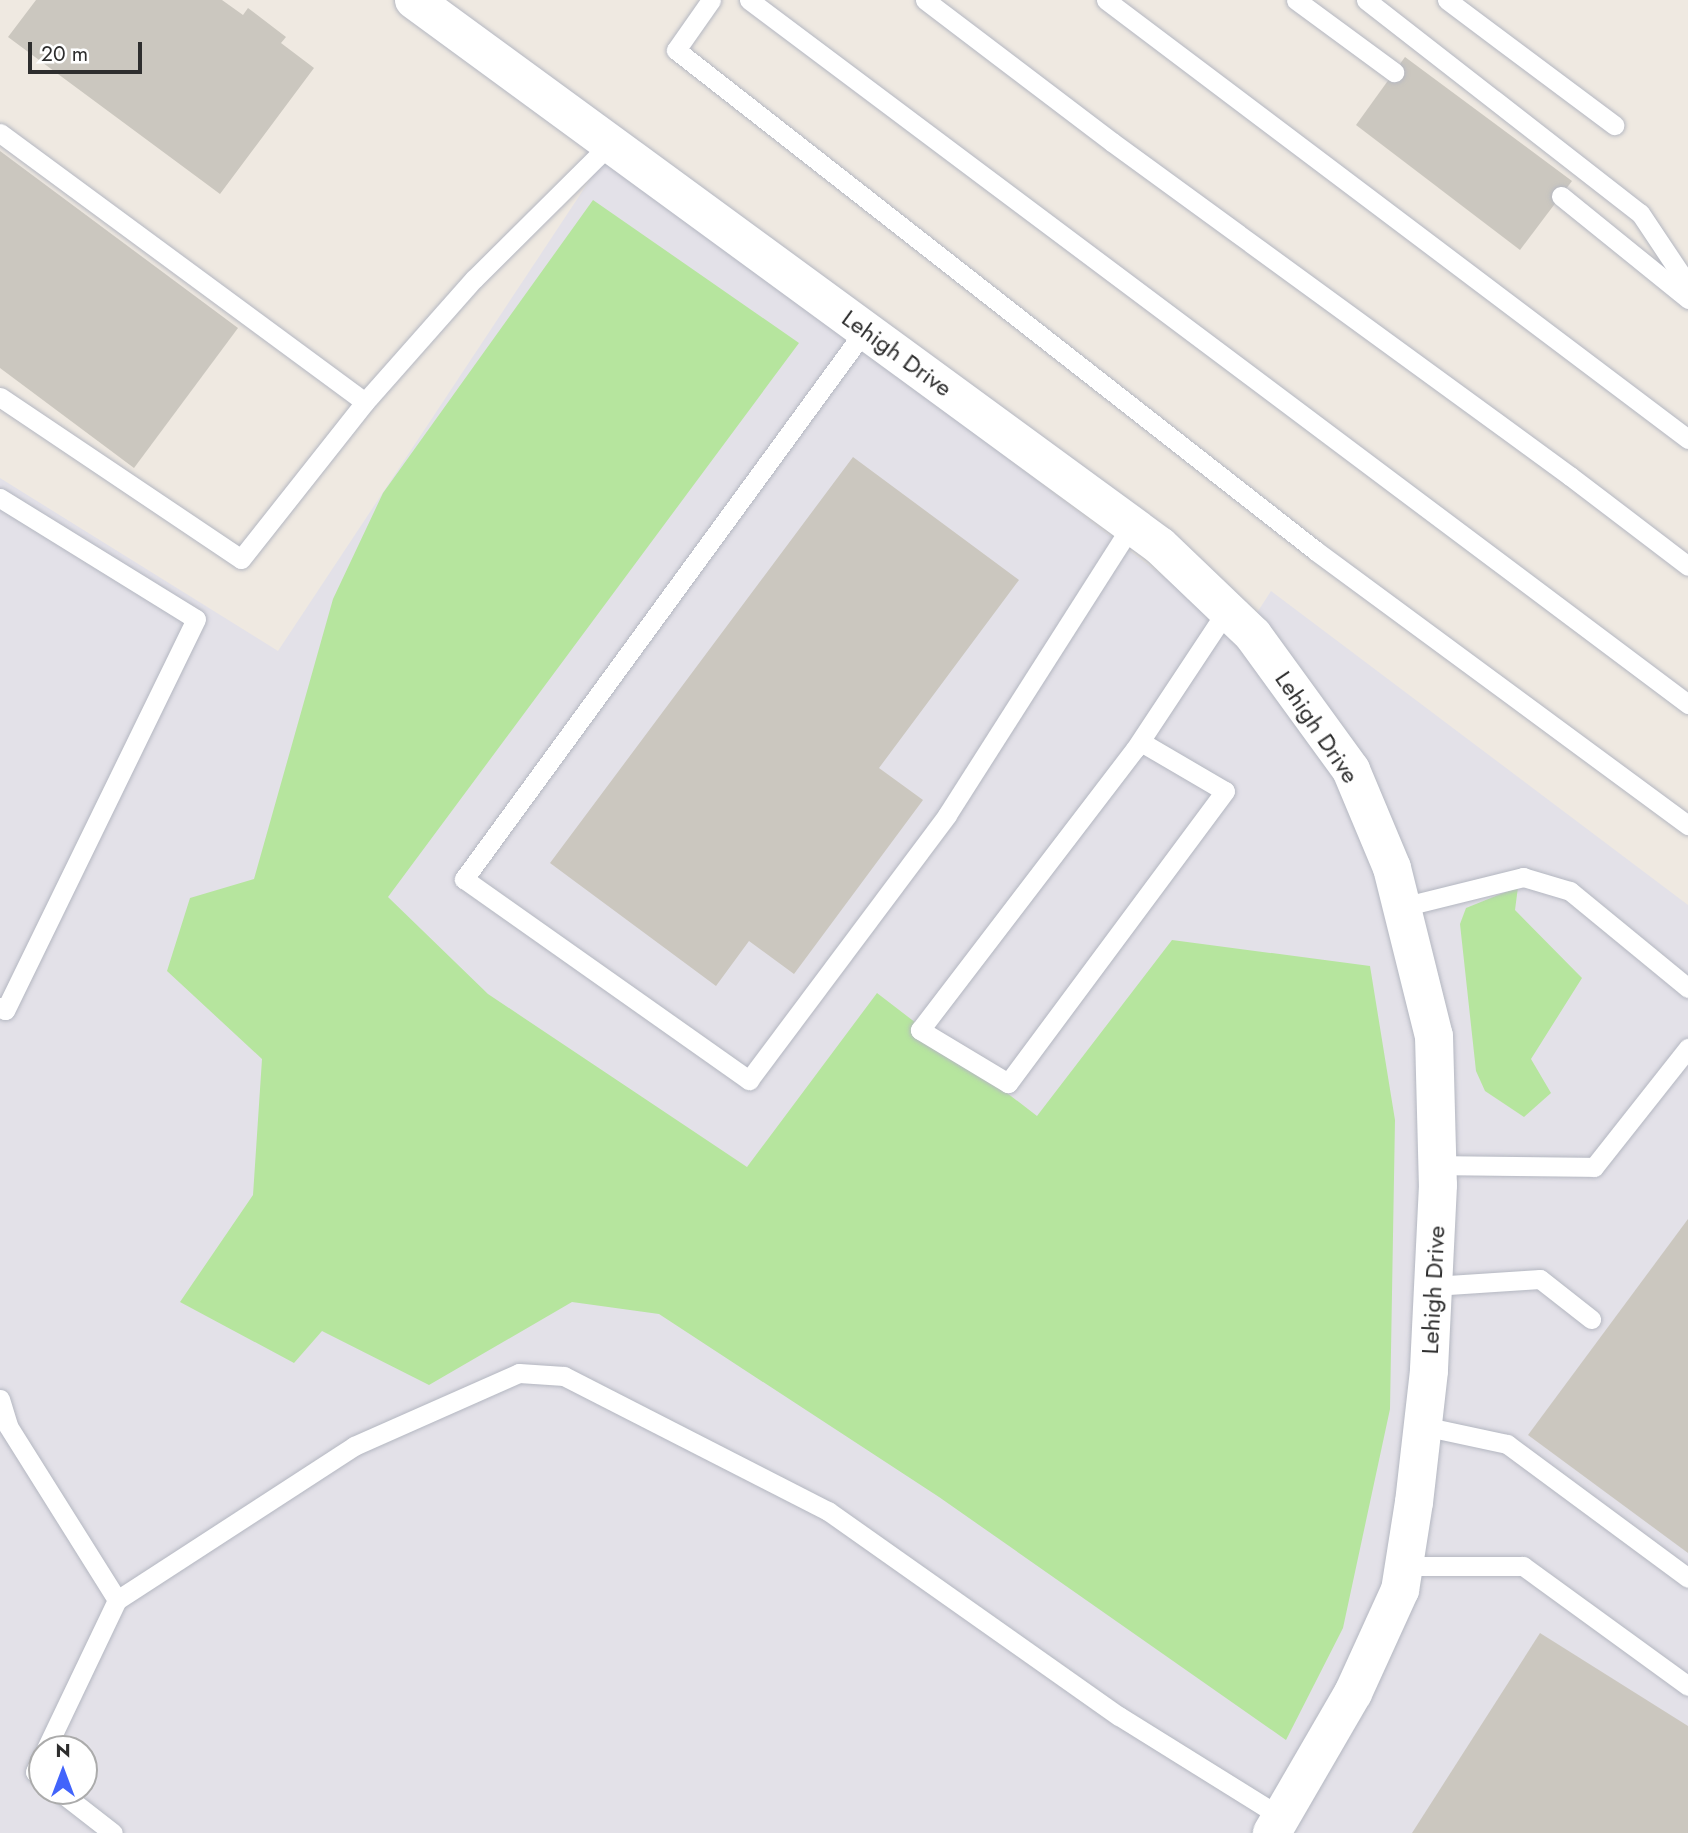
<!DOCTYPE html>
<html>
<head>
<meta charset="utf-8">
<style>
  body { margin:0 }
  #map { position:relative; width:1688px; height:1833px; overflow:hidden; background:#efe9e1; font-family:Jost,sans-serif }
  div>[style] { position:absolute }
  .industrial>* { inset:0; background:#e3e1e8 }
  .green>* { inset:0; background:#b6e59e }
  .building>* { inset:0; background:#cbc7bf }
  .roads { filter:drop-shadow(0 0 2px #b4b7c1) drop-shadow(0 0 2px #b4b7c1) }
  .lane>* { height:19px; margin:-9.5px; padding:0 9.5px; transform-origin:9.5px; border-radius:9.5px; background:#fff }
  .street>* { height:38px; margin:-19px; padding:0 19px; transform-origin:19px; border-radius:19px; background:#fff }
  span { translate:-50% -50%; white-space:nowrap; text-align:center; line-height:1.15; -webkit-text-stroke:5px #fff; paint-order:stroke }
  .street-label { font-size:24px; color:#2e2e2e }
  .north { position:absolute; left:28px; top:1735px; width:70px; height:70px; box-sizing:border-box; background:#fff; border:2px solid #ababab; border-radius:50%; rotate:0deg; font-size:19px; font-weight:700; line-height:28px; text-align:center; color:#2e2e2e }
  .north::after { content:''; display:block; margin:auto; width:24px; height:32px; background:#4264fb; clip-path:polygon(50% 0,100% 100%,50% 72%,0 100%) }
  .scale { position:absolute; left:28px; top:42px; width:114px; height:32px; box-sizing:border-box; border:4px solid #2e2e2e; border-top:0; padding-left:9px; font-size:21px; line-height:24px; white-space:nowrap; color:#2e2e2e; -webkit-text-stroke:5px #fff; paint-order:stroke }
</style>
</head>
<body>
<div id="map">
  <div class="industrial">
    <i style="clip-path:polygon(evenodd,607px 154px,1242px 636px,1271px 591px,1688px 905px,1688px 1833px,0 1833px,0 478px,278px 651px,607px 154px,42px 1749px,84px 1749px,84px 1791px,42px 1791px,42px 1749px)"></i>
  </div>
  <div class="green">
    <i style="clip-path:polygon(593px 200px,799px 343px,388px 897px,488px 994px,747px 1167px,877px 993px,1037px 1116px,1172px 940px,1370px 966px,1395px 1120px,1390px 1409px,1343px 1628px,1286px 1740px,939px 1497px,659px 1314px,572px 1302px,429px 1385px,322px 1331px,294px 1363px,180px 1302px,253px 1195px,262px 1059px,167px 971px,190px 898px,254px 879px,333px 599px,383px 493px)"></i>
    <i style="clip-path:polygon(1518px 887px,1515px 910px,1582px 978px,1531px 1059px,1551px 1093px,1524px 1117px,1485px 1091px,1476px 1071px,1460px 924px,1466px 908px)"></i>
  </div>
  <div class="building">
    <i style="clip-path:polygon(36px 0,222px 0,243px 15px,248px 8px,286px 37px,281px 43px,314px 68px,220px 194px,8px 37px)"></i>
    <i style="clip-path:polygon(1405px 57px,1572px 181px,1520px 250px,1356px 125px)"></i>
    <i style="clip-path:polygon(0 151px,238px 328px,134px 468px,0 368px)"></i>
    <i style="clip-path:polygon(853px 457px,1019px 580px,879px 768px,923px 800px,794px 974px,749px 941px,716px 986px,550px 863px)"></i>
    <i style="clip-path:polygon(1688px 1219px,1688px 1553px,1528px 1435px)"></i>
    <i style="clip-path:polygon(1540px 1633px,1688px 1726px,1688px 1833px,1412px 1833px)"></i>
  </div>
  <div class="roads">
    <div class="lane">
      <i style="left:711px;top:0;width:61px;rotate:125deg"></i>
      <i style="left:676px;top:50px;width:813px;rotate:38.05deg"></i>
      <i style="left:1316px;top:551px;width:462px;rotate:36.4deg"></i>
      <i style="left:749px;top:0;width:1174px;rotate:36.86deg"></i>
      <i style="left:925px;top:0;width:235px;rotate:37.2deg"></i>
      <i style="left:1112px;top:142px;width:567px;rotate:36.1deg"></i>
      <i style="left:1570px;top:476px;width:148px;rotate:37.3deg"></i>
      <i style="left:1106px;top:0;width:729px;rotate:37.03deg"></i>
      <i style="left:1296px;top:0;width:122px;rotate:36.3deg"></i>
      <i style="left:1366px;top:0;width:347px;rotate:37.9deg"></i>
      <i style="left:1640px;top:213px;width:87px;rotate:56.3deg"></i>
      <i style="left:1447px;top:0;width:209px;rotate:36.8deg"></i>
      <i style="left:0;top:133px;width:453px;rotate:36.4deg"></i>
      <i style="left:1561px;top:196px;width:164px;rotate:39deg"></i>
      <i style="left:865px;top:330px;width:680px;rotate:126.15deg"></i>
      <i style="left:464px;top:879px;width:349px;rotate:35.2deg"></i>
      <i style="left:749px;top:1080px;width:331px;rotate:-53.2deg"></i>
      <i style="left:947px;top:815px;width:344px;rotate:-57.5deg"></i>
      <i style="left:0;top:397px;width:290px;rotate:33.9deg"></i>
      <i style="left:241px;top:559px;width:200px;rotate:-51.7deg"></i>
      <i style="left:365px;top:402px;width:164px;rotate:-48.5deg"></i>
      <i style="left:474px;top:279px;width:192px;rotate:-44.8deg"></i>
      <i style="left:0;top:498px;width:230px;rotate:31.7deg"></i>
      <i style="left:196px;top:619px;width:435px;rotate:116deg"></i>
      <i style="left:5px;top:1010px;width:6px;rotate:-149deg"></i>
      <i style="left:1141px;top:742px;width:97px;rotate:30.3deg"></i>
      <i style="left:1225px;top:791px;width:364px;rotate:126.6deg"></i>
      <i style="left:1008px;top:1083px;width:103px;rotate:-148.9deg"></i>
      <i style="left:920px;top:1030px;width:354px;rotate:-52.6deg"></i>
      <i style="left:1135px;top:749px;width:167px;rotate:-56.5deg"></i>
      <i style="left:1402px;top:907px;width:125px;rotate:-13.9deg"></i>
      <i style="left:1523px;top:877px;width:49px;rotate:16.6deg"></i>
      <i style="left:1570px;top:891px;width:153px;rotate:39.4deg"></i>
      <i style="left:1438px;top:1165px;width:156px;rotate:0.7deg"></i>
      <i style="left:1594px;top:1167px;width:152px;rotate:-51.7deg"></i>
      <i style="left:1433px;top:1286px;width:107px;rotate:-3.7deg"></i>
      <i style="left:1540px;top:1279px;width:65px;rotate:38.1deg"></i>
      <i style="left:0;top:1399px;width:28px;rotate:73deg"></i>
      <i style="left:8px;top:1426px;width:205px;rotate:57.9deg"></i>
      <i style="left:117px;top:1600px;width:165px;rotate:115.5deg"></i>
      <i style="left:1423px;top:1426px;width:86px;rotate:12.1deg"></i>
      <i style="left:1507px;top:1444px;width:225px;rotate:36.5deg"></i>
      <i style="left:1404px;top:1566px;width:119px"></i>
      <i style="left:1523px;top:1566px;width:204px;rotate:36deg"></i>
      <i style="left:117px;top:1600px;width:283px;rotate:-33deg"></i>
      <i style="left:354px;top:1446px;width:180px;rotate:-23.9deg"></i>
      <i style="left:519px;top:1373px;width:45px;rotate:3.8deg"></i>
      <i style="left:564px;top:1376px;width:297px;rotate:27.1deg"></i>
      <i style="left:828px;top:1511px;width:356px;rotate:35.2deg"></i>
      <i style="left:1119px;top:1716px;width:191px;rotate:31.9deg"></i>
      <i style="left:42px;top:1756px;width:17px;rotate:114deg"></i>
      <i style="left:35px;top:1772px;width:9px;rotate:36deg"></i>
      <i style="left:59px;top:1791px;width:68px;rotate:37.9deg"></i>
    </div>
    <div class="street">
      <i style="left:414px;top:0;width:924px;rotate:36.2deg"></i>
      <i style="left:1160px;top:546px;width:129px;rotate:43.7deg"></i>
      <i style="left:1253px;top:635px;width:167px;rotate:54deg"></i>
      <i style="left:1351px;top:770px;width:106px;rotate:67.3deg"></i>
      <i style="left:1392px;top:868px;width:173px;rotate:76deg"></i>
      <i style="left:1434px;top:1036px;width:149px;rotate:88.5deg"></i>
      <i style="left:1438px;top:1185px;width:186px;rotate:92.8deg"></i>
      <i style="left:1429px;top:1371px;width:132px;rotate:96.5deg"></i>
      <i style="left:1414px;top:1502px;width:89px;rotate:99deg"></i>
      <i style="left:1400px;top:1590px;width:113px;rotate:114.5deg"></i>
      <i style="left:1353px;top:1693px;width:162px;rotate:120.1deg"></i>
    </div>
  </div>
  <div class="street-label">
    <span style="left:897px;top:353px;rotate:36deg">Lehigh Drive</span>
    <span style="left:1317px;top:727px;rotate:56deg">Lehigh Drive</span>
    <span style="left:1433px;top:1290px;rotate:-87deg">Lehigh Drive</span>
  </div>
  <div class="north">N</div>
  <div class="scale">20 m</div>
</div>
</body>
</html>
